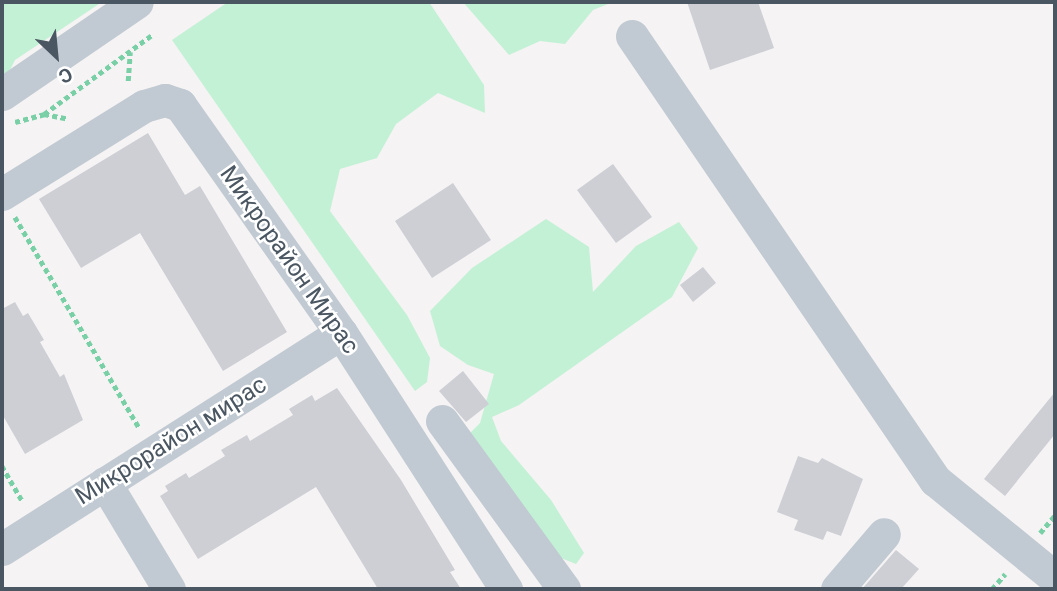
<!DOCTYPE html>
<html>
<head>
<meta charset="utf-8">
<style>
  body { margin:0 }
  #map { position:relative; width:1057px; height:591px; overflow:hidden; background:#f5f3f3; font-family:Roboto,sans-serif }
  div>[style] { position:absolute }
  .green>* { inset:0; background:#c3f1d5 }
  .building>* { inset:0; background:#cdcfd5 }
  .path>* { height:4.5px; margin-top:-2.25px; transform-origin:0; background:repeating-linear-gradient(90deg,#7ad0a6 0 5px,transparent 0 8.5px) }
  .minor>* { height:33px; margin:-16.5px; padding:0 16.5px; transform-origin:16.5px; border-radius:16.5px; background:#c1cad2 }
  span { translate:-50% -50%; white-space:nowrap; text-align:center; line-height:1.15; -webkit-text-stroke:5px #fff; paint-order:stroke }
  .street-label { font-size:24px; color:#4a5661 }
  .frame { position:absolute; inset:0; border:4px solid #4a5661; pointer-events:none }
  .north { position:absolute; left:21px; top:21px; width:70px; height:70px; -webkit-text-stroke:5px #fff; paint-order:stroke; rotate:154deg; font-size:19px; font-weight:700; line-height:28px; text-align:center; color:#4a5661 }
  .north::after { content:''; display:block; margin:auto; width:24px; height:32px; background:#4a5661; clip-path:polygon(50% 0,100% 100%,50% 72%,0 100%) }
</style>
</head>
<body>
<div id="map">
  <div class="green">
    <i style="clip-path:polygon(2px 2px,102px 2px,15px 60px,2px 86px)"></i>
    <i style="clip-path:polygon(228px 2px,429px 2px,484px 85px,485px 113px,438px 93px,396px 124px,377px 158px,340px 169px,330px 211px,407px 315px,430px 358px,427px 382px,415px 391px,172px 40px)"></i>
    <i style="clip-path:polygon(463px 2px,613px 2px,593px 10px,565px 44px,540px 41px,509px 55px)"></i>
    <i style="clip-path:polygon(546px 219px,589px 247px,593px 292px,636px 246px,679px 222px,698px 248px,672px 297px,519px 405px,492px 417px,501px 441px,551px 500px,584px 553px,576px 564px,561px 558px,467px 436px,480px 423px,494px 374px,468px 365px,440px 346px,430px 311px,472px 268px)"></i>
  </div>
  <div class="building">
    <i style="clip-path:polygon(687px 2px,758px 2px,774px 48px,710px 70px)"></i>
    <i style="clip-path:polygon(148px 133px,185px 195px,200px 186px,287px 332px,223px 371px,140px 233px,81px 268px,39px 199px)"></i>
    <i style="clip-path:polygon(613px 164px,652px 217px,616px 243px,577px 190px)"></i>
    <i style="clip-path:polygon(453px 183px,491px 240px,432px 278px,395px 221px)"></i>
    <i style="clip-path:polygon(703px 267px,716px 283px,693px 302px,680px 285px)"></i>
    <i style="clip-path:polygon(15px 302px,23px 316px,28px 313px,44px 340px,40px 342px,60px 377px,64px 374px,83px 420px,25px 454px,2px 414px,2px 309px)"></i>
    <i style="clip-path:polygon(463px 371px,489px 404px,466px 422px,439px 391px)"></i>
    <i style="clip-path:polygon(337px 388px,401px 480px,455px 570px,450px 572px,461px 589px,378px 589px,316px 487px,198px 559px,160px 496px,168px 491px,165px 486px,186px 473px,189px 478px,225px 456px,221px 450px,247px 435px,250px 441px,293px 415px,289px 409px,312px 395px,315px 401px)"></i>
    <i style="clip-path:polygon(1055px 392px,1055px 434px,1005px 496px,984px 479px)"></i>
    <i style="clip-path:polygon(798px 456px,818px 463px,822px 458px,863px 479px,841px 536px,827px 531px,823px 540px,794px 530px,798px 520px,777px 512px)"></i>
    <i style="clip-path:polygon(896px 550px,919px 569px,901px 589px,862px 589px)"></i>
  </div>
  <div class="path">
    <i style="left:128px;top:81px;width:29px;rotate:-86deg"></i>
    <i style="left:44px;top:114px;width:25px;rotate:11deg"></i>
    <i style="left:15px;top:122px;width:30px;rotate:-15deg"></i>
    <i style="left:44px;top:114px;width:134px;rotate:-36.2deg"></i>
    <i style="left:15px;top:217px;width:246px;rotate:59.5deg"></i>
    <i style="left:2px;top:466px;width:42px;rotate:59.7deg"></i>
    <i style="left:1040px;top:533px;width:23px;rotate:-50deg"></i>
    <i style="left:992px;top:589px;width:20px;rotate:-49deg"></i>
  </div>
  <div class="minor">
    <i style="left:632px;top:36px;width:538px;rotate:55.69deg"></i>
    <i style="left:935px;top:480px;width:155px;rotate:39.2deg"></i>
    <i style="left:2px;top:94px;width:163px;rotate:-34.3deg"></i>
    <i style="left:2px;top:194px;width:167px;rotate:-31.8deg"></i>
    <i style="left:144px;top:106px;width:22px;rotate:-16deg"></i>
    <i style="left:165px;top:100px;width:16px;rotate:18deg"></i>
    <i style="left:180px;top:105px;width:279px;rotate:54.8deg"></i>
    <i style="left:341px;top:333px;width:305px;rotate:57.2deg"></i>
    <i style="left:442px;top:421px;width:208px;rotate:54deg"></i>
    <i style="left:105px;top:483px;width:124px;rotate:58.9deg"></i>
    <i style="left:2px;top:549px;width:402px;rotate:-32.5deg"></i>
    <i style="left:837px;top:589px;width:72px;rotate:-49.5deg"></i>
  </div>
  <div class="street-label">
    <span style="left:289px;top:260px;rotate:55deg">Микрорайон Мирас</span>
    <span style="left:171px;top:441px;rotate:-32deg">Микрорайон мирас</span>
  </div>
  <div class="frame"></div>
  <div class="north">С</div>
</div>
</body>
</html>
